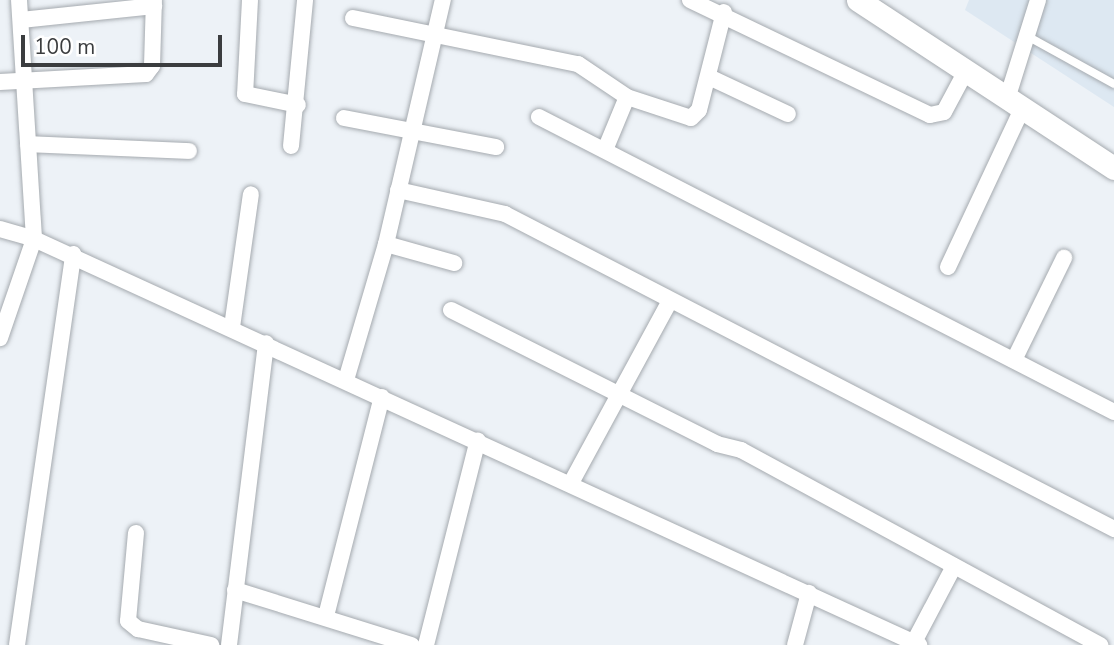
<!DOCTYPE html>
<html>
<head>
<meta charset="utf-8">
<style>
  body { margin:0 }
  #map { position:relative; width:1114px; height:645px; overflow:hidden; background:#edf2f7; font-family:"Nunito Sans",sans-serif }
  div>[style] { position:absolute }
  .built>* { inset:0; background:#dde8f2 }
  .roads { filter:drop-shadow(0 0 2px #a5aaaf) drop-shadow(0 0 2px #a5aaaf) }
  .service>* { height:8px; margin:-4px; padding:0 4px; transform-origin:4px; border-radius:4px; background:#fff }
  .minor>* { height:16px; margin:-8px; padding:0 8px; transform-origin:8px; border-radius:8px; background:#fff }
  .secondary>* { height:23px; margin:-11.5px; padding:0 11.5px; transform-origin:11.5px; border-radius:11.5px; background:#fff }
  span { translate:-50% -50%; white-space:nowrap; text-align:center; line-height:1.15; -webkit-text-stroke:5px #fff; paint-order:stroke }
  .scale { position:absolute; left:21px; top:35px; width:201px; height:32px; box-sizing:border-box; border:4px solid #3b3d3f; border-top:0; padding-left:9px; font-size:21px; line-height:24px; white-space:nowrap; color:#3b3d3f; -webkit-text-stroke:5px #fff; paint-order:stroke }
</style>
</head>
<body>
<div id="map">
  <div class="built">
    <i style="clip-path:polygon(969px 0,1114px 0,1114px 107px,965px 10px)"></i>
  </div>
  <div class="roads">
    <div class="service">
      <i style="left:1027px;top:36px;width:99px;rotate:28.9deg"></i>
    </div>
    <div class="minor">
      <i style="left:19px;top:0;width:239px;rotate:86.4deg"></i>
      <i style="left:34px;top:239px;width:974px;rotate:24.64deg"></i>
      <i style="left:250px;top:0;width:94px;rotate:93deg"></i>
      <i style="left:245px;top:94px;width:54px;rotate:11.7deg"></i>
      <i style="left:690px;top:0;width:266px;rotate:25.6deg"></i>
      <i style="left:930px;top:115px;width:14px;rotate:-12deg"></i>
      <i style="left:944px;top:112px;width:47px;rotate:-61.8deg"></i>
      <i style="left:353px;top:18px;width:230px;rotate:11.6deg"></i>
      <i style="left:578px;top:64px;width:59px;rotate:34deg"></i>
      <i style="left:627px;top:97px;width:67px;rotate:18.2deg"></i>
      <i style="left:691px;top:118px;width:11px;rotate:-45deg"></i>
      <i style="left:699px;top:110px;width:101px;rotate:-75.7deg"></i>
      <i style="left:21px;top:20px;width:134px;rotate:-6deg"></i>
      <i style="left:709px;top:77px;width:87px;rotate:25.1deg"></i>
      <i style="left:0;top:82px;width:146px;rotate:-3.1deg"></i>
      <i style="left:146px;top:74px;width:10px;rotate:-53deg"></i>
      <i style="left:152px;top:66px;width:66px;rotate:-88.3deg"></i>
      <i style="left:1007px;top:99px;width:104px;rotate:-72.6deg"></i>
      <i style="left:539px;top:117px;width:646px;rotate:27.16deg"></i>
      <i style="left:344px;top:118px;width:155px;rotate:10.8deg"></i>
      <i style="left:28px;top:144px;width:161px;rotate:2.5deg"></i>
      <i style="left:291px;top:146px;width:147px;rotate:-84.5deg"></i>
      <i style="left:605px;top:150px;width:57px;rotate:-67.5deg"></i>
      <i style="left:398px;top:190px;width:110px;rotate:12.6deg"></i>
      <i style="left:505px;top:214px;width:686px;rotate:27.35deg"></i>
      <i style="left:0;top:229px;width:35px;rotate:16deg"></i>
      <i style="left:34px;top:239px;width:105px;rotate:109deg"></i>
      <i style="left:386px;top:244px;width:71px;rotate:15.6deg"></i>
      <i style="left:948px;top:267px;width:174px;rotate:-64.9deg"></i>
      <i style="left:451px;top:310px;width:298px;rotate:26.7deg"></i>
      <i style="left:717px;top:444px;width:25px;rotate:14deg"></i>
      <i style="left:741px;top:450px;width:409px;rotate:28.5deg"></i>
      <i style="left:232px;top:327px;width:134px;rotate:-81.9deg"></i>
      <i style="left:1014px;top:360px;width:114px;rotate:-63.9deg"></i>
      <i style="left:346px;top:380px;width:142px;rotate:-73.6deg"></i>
      <i style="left:386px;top:244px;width:251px;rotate:-76.9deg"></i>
      <i style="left:571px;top:483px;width:207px;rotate:-61.5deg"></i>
      <i style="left:136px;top:533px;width:88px;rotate:95.2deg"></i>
      <i style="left:128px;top:621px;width:13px;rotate:39deg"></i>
      <i style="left:138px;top:629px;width:75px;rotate:12.4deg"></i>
      <i style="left:235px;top:590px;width:185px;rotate:17.3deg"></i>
      <i style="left:326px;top:616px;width:226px;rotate:-75.7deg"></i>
      <i style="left:914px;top:642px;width:84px;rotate:-62.2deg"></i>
      <i style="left:17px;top:645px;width:395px;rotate:-81.8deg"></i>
      <i style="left:229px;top:645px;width:304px;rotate:-83deg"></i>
      <i style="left:426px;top:645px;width:211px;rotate:-75.8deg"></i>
      <i style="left:795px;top:645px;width:54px;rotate:-74.9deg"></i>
    </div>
    <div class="secondary">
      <i style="left:858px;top:0;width:306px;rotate:33.3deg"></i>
    </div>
  </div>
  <div class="scale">100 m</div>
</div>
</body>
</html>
